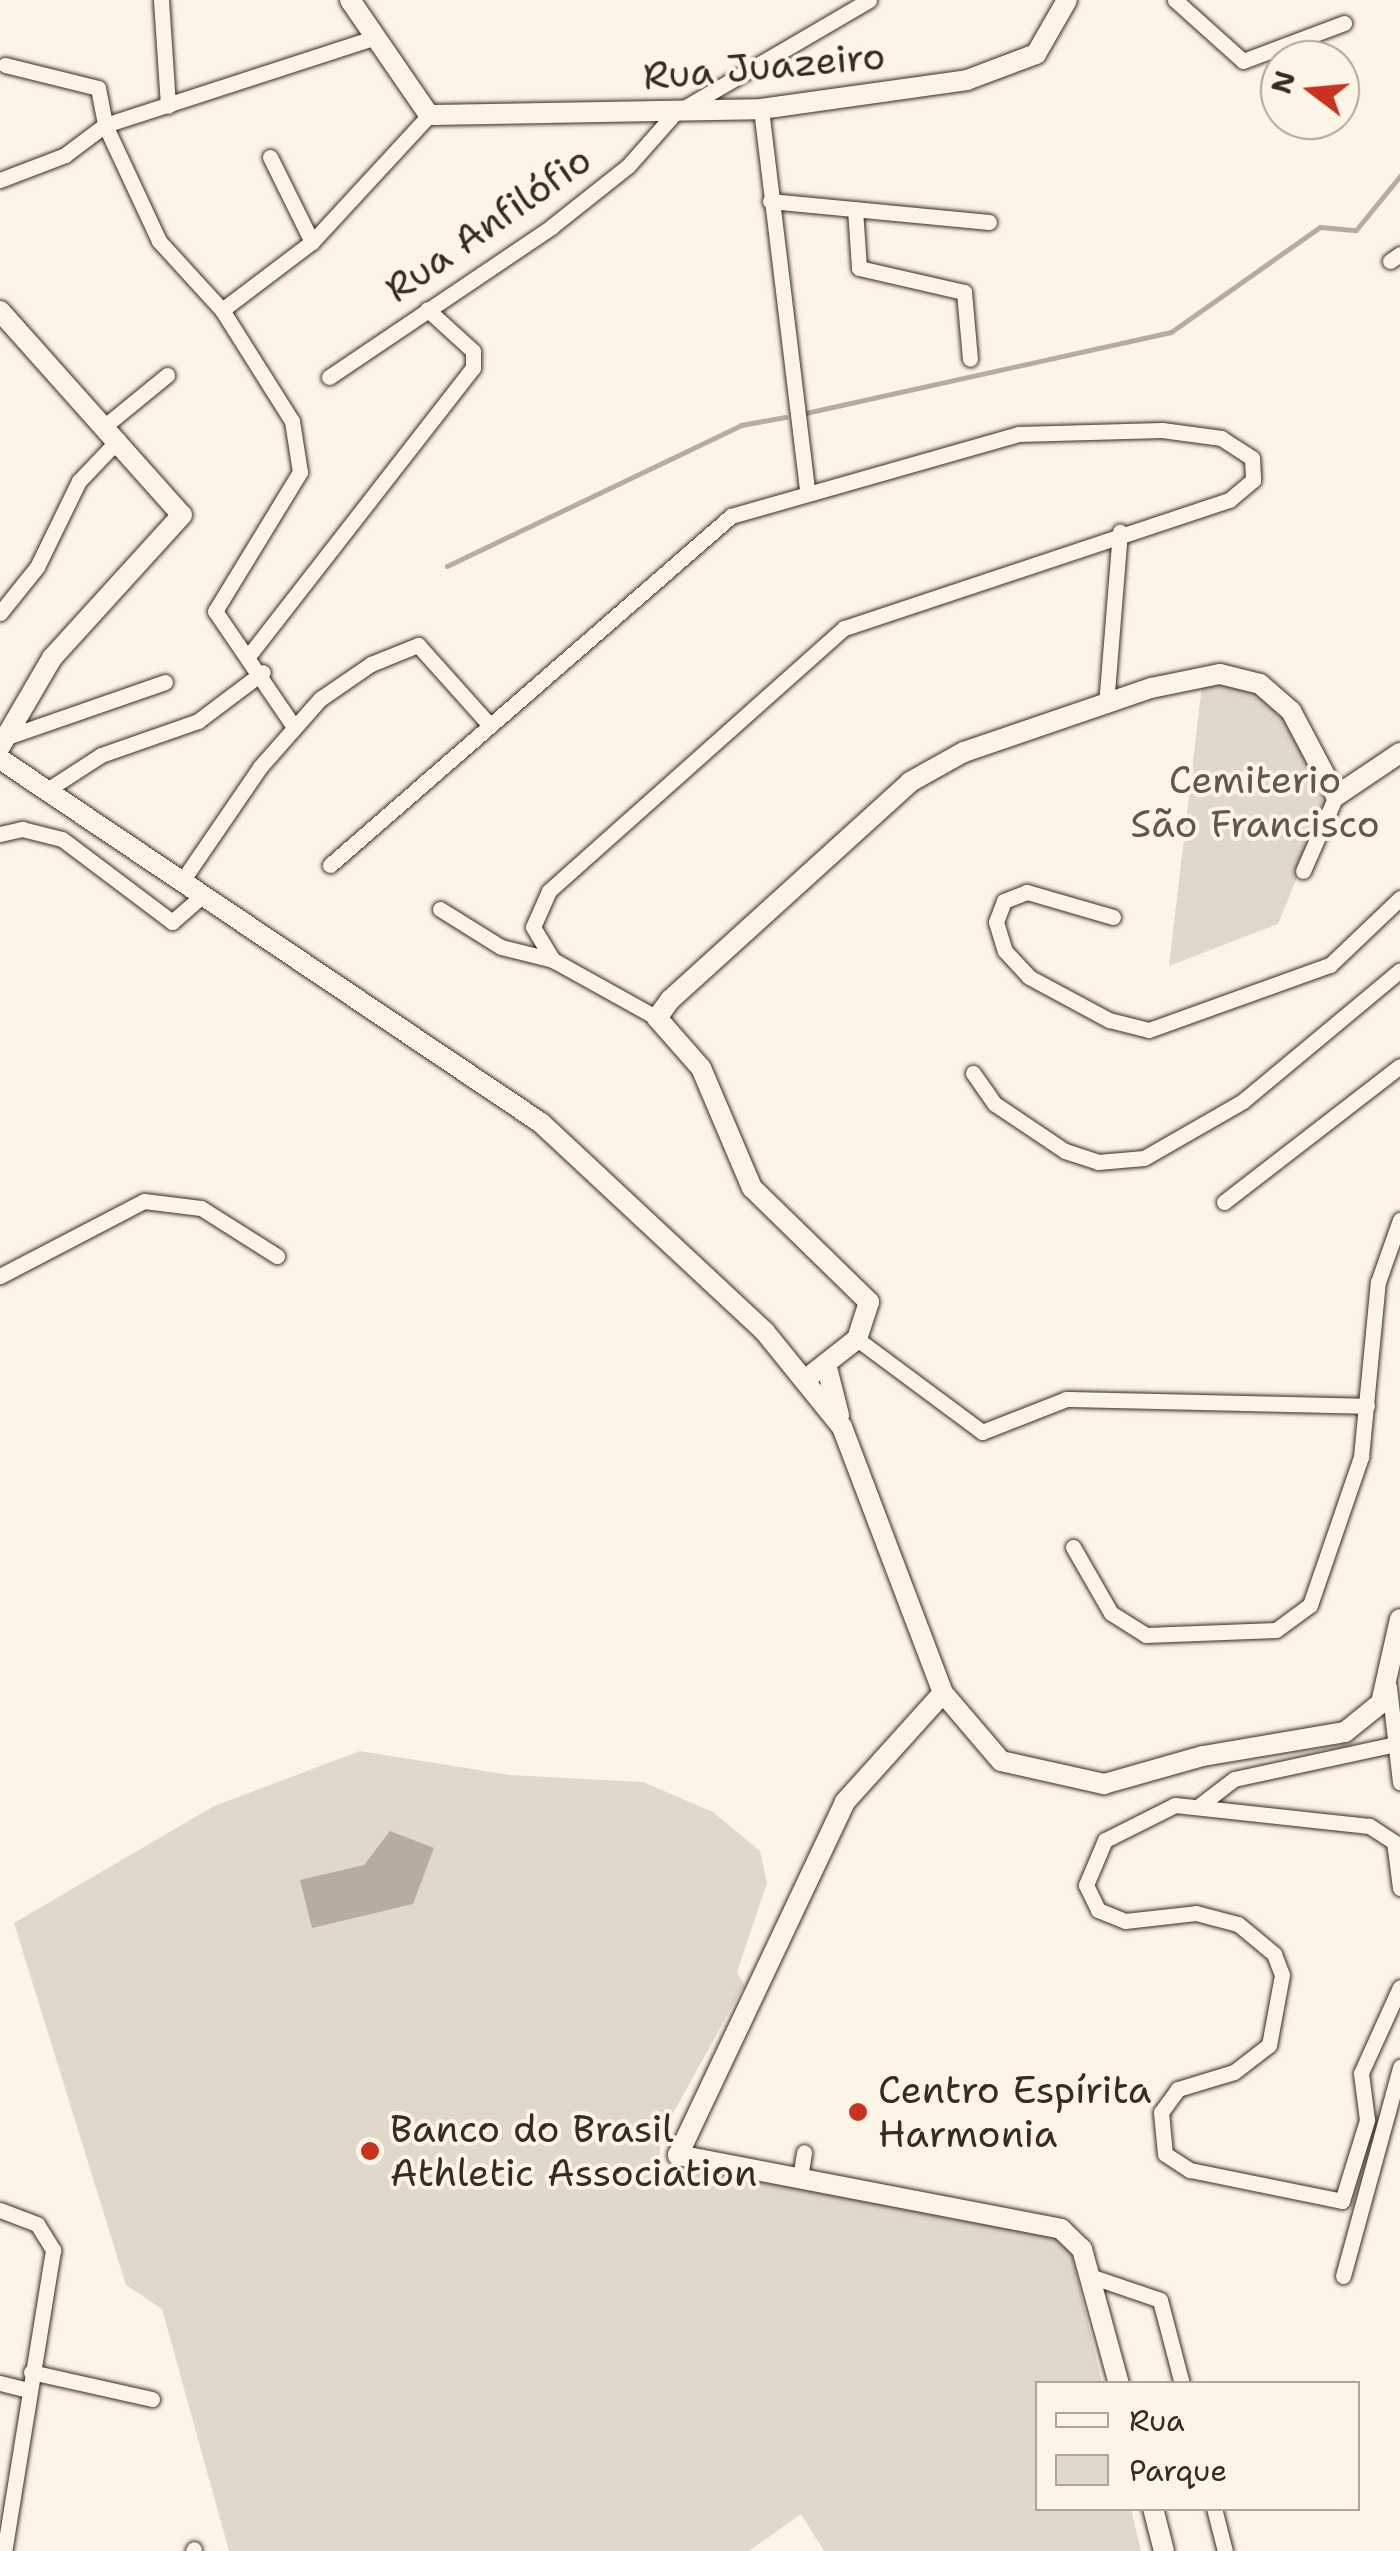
<!DOCTYPE html>
<html>
<head>
<meta charset="utf-8">
<style>
  body { margin:0 }
  #map { position:relative; width:1400px; height:2551px; overflow:hidden; background:#fcf5e5; font-family:"Shantell Sans",sans-serif }
  div>[style] { position:absolute }
  .green>* { inset:0; background:#e0d8c8 }
  .water>* { inset:0; background:#b7ad9e }
  .stream>* { height:5px; margin:-2.5px; padding:0 2.5px; transform-origin:2.5px; border-radius:2.5px; background:#b7ad9e }
  .roads { filter:drop-shadow(0 0 2px #3b2a1e) drop-shadow(0 0 2px #3b2a1e) }
  .minor>* { height:15px; margin:-7.5px; padding:0 7.5px; transform-origin:7.5px; border-radius:7.5px; background:#fcf5e5 }
  .secondary>* { height:20px; margin:-10px; padding:0 10px; transform-origin:10px; border-radius:10px; background:#fcf5e5 }
  .dots>* { width:28px; height:28px; translate:-50% -50%; box-sizing:border-box; border:5px solid #fcf5e5; border-radius:50% }
  span { translate:-50% -50%; white-space:nowrap; text-align:center; line-height:1.15; -webkit-text-stroke:8px #fcf5e5; paint-order:stroke }
  .street-label { font-size:38px; color:#3b2a1e }
  .park-label { font-size:38px; color:#645648 }
  .poi-label { font-size:38px; color:#3b2a1e }
  .left { translate:0 -50%; text-align:left }
  .legend { position:absolute; left:1035px; top:2381px; width:325px; height:130px; box-sizing:border-box; background:#fcf5e5; border:2px solid #afa495; margin:0; padding:12px 18px; list-style:none; font-size:30px; color:#3b2a1e }
  .legend li { display:flex; align-items:center; gap:20px; height:50px }
  .legend b { width:50px; border:2px solid #afa495 }
  .north { position:absolute; left:1260px; top:40px; width:100px; height:100px; box-sizing:border-box; background:#fcf5e5; border:2px solid #afa495; border-radius:50%; rotate:286deg; font-size:28px; font-weight:700; line-height:40px; text-align:center; color:#3b2a1e }
  .north::after { content:''; display:block; margin:auto; width:35px; height:45px; background:#c8321e; clip-path:polygon(50% 0,100% 100%,50% 72%,0 100%) }
</style>
</head>
<body>
<div id="map">
  <div class="green">
    <i style="clip-path:polygon(1202px 685px,1248px 685px,1274px 700px,1307px 749px,1326px 806px,1278px 924px,1169px 966px)"></i>
    <i style="clip-path:polygon(360px 1751px,509px 1775px,643px 1782px,713px 1812px,760px 1851px,767px 1883px,737px 1972px,744px 1985px,661px 2135px,658px 2175px,686px 2168px,1056px 2236px,1072px 2255px,1102px 2383px,1038px 2384px,1038px 2508px,1131px 2509px,1141px 2551px,824px 2551px,801px 2514px,749px 2551px,229px 2551px,162px 2309px,126px 2285px,14px 1923px,214px 1806px)"></i>
  </div>
  <div class="water">
    <i style="clip-path:polygon(390px 1831px,434px 1848px,413px 1904px,312px 1928px,300px 1880px,364px 1865px)"></i>
  </div>
  <div class="stream">
    <i style="left:801px;top:414px;width:379px;rotate:-12.5deg"></i>
    <i style="left:1171px;top:332px;width:182px;rotate:-35.2deg"></i>
    <i style="left:1320px;top:227px;width:36px;rotate:5deg"></i>
    <i style="left:1356px;top:230px;width:70px;rotate:-50.8deg"></i>
    <i style="left:447px;top:566px;width:326px;rotate:-25.6deg"></i>
    <i style="left:741px;top:425px;width:45px;rotate:-10.3deg"></i>
  </div>
  <div class="roads">
    <div class="minor">
      <i style="left:161px;top:0;width:106px;rotate:86.2deg"></i>
      <i style="left:1175px;top:0;width:91px;rotate:41.9deg"></i>
      <i style="left:1243px;top:61px;width:108px;rotate:-20.6deg"></i>
      <i style="left:5px;top:65px;width:96px;rotate:13.9deg"></i>
      <i style="left:98px;top:88px;width:38px;rotate:79deg"></i>
      <i style="left:105px;top:125px;width:128px;rotate:65deg"></i>
      <i style="left:159px;top:241px;width:93px;rotate:47.6deg"></i>
      <i style="left:222px;top:310px;width:131px;rotate:57.8deg"></i>
      <i style="left:292px;top:421px;width:52px;rotate:81.1deg"></i>
      <i style="left:300px;top:472px;width:163px;rotate:121.4deg"></i>
      <i style="left:215px;top:611px;width:140px;rotate:55.7deg"></i>
      <i style="left:761px;top:109px;width:385px;rotate:83.1deg"></i>
      <i style="left:270px;top:157px;width:95px;rotate:63.7deg"></i>
      <i style="left:0;top:180px;width:70px;rotate:-21deg"></i>
      <i style="left:65px;top:155px;width:50px;rotate:-36.9deg"></i>
      <i style="left:105px;top:125px;width:282px;rotate:-18deg"></i>
      <i style="left:770px;top:201px;width:220px;rotate:5.5deg"></i>
      <i style="left:855px;top:209px;width:59px;rotate:86.1deg"></i>
      <i style="left:859px;top:268px;width:108px;rotate:12.9deg"></i>
      <i style="left:964px;top:292px;width:67px;rotate:84.9deg"></i>
      <i style="left:1390px;top:261px;width:12px;rotate:-35deg"></i>
      <i style="left:222px;top:310px;width:113px;rotate:-37.1deg"></i>
      <i style="left:312px;top:242px;width:173px;rotate:-47.3deg"></i>
      <i style="left:329px;top:377px;width:268px;rotate:-34deg"></i>
      <i style="left:551px;top:227px;width:98px;rotate:-38.4deg"></i>
      <i style="left:628px;top:166px;width:69px;rotate:-48.5deg"></i>
      <i style="left:674px;top:114px;width:226px;rotate:-30.3deg"></i>
      <i style="left:106px;top:425px;width:79px;rotate:-39.3deg"></i>
      <i style="left:0;top:613px;width:59px;rotate:-51.2deg"></i>
      <i style="left:37px;top:567px;width:96px;rotate:-64deg"></i>
      <i style="left:79px;top:481px;width:57px;rotate:-46.4deg"></i>
      <i style="left:250px;top:654px;width:363px;rotate:-52.1deg"></i>
      <i style="left:473px;top:368px;width:17px;rotate:-90deg"></i>
      <i style="left:473px;top:351px;width:62px;rotate:-137.6deg"></i>
      <i style="left:1106px;top:705px;width:174px;rotate:-85.4deg"></i>
      <i style="left:10px;top:736px;width:164px;rotate:-19.2deg"></i>
      <i style="left:47px;top:790px;width:64px;rotate:-32.9deg"></i>
      <i style="left:101px;top:755px;width:103px;rotate:-19.3deg"></i>
      <i style="left:198px;top:721px;width:81px;rotate:-37deg"></i>
      <i style="left:0;top:834px;width:23px;rotate:-13deg"></i>
      <i style="left:22px;top:829px;width:41px;rotate:14deg"></i>
      <i style="left:62px;top:839px;width:138px;rotate:37deg"></i>
      <i style="left:172px;top:922px;width:41px;rotate:-41.1deg"></i>
      <i style="left:330px;top:865px;width:532px;rotate:-41.03deg"></i>
      <i style="left:731px;top:516px;width:298px;rotate:-15.9deg"></i>
      <i style="left:1018px;top:434px;width:144px;rotate:-1.6deg"></i>
      <i style="left:1162px;top:430px;width:60px;rotate:7.7deg"></i>
      <i style="left:1221px;top:438px;width:37px;rotate:33deg"></i>
      <i style="left:1252px;top:458px;width:22px;rotate:87deg"></i>
      <i style="left:1253px;top:480px;width:31px;rotate:140deg"></i>
      <i style="left:1229px;top:500px;width:406px;rotate:161.6deg"></i>
      <i style="left:844px;top:628px;width:395px;rotate:138.3deg"></i>
      <i style="left:549px;top:891px;width:39px;rotate:114deg"></i>
      <i style="left:533px;top:927px;width:39px;rotate:59deg"></i>
      <i style="left:1303px;top:871px;width:82px;rotate:-66.3deg"></i>
      <i style="left:182px;top:881px;width:138px;rotate:-55.6deg"></i>
      <i style="left:260px;top:767px;width:91px;rotate:-48.6deg"></i>
      <i style="left:320px;top:699px;width:62px;rotate:-34.5deg"></i>
      <i style="left:371px;top:664px;width:51px;rotate:-22deg"></i>
      <i style="left:418px;top:645px;width:102px;rotate:48.2deg"></i>
      <i style="left:440px;top:909px;width:72px;rotate:31.9deg"></i>
      <i style="left:501px;top:947px;width:54px;rotate:14deg"></i>
      <i style="left:553px;top:960px;width:119px;rotate:29.1deg"></i>
      <i style="left:1113px;top:917px;width:90px;rotate:-163.8deg"></i>
      <i style="left:1027px;top:892px;width:25px;rotate:159deg"></i>
      <i style="left:1004px;top:901px;width:22px;rotate:111deg"></i>
      <i style="left:996px;top:922px;width:30px;rotate:73deg"></i>
      <i style="left:1005px;top:951px;width:35px;rotate:47deg"></i>
      <i style="left:1029px;top:977px;width:91px;rotate:28.3deg"></i>
      <i style="left:1109px;top:1020px;width:41px;rotate:14deg"></i>
      <i style="left:1149px;top:1030px;width:192px;rotate:-19.8deg"></i>
      <i style="left:1330px;top:965px;width:97px;rotate:-43.7deg"></i>
      <i style="left:973px;top:1073px;width:38px;rotate:55deg"></i>
      <i style="left:995px;top:1104px;width:84px;rotate:33.9deg"></i>
      <i style="left:1065px;top:1151px;width:35px;rotate:18deg"></i>
      <i style="left:1098px;top:1162px;width:46px;rotate:-5deg"></i>
      <i style="left:1144px;top:1158px;width:114px;rotate:-29.9deg"></i>
      <i style="left:1243px;top:1101px;width:204px;rotate:-39.8deg"></i>
      <i style="left:1224px;top:1202px;width:222px;rotate:-37.7deg"></i>
      <i style="left:0;top:1276px;width:162px;rotate:-27.5deg"></i>
      <i style="left:144px;top:1201px;width:57px;rotate:7deg"></i>
      <i style="left:201px;top:1208px;width:90px;rotate:32.3deg"></i>
      <i style="left:857px;top:1339px;width:156px;rotate:36.6deg"></i>
      <i style="left:982px;top:1432px;width:90px;rotate:-21.4deg"></i>
      <i style="left:1066px;top:1399px;width:301px;rotate:1.3deg"></i>
      <i style="left:1073px;top:1547px;width:76px;rotate:60.1deg"></i>
      <i style="left:1111px;top:1613px;width:41px;rotate:32.2deg"></i>
      <i style="left:1146px;top:1635px;width:130px;rotate:-2.2deg"></i>
      <i style="left:1276px;top:1630px;width:42px;rotate:-36.3deg"></i>
      <i style="left:1310px;top:1605px;width:157px;rotate:-71deg"></i>
      <i style="left:1361px;top:1457px;width:176px;rotate:-84.5deg"></i>
      <i style="left:1378px;top:1282px;width:66px;rotate:-70.5deg"></i>
      <i style="left:1389px;top:1687px;width:96px;rotate:83.4deg"></i>
      <i style="left:1199px;top:1806px;width:44px;rotate:-37.6deg"></i>
      <i style="left:1234px;top:1779px;width:166px;rotate:-12.2deg"></i>
      <i style="left:1400px;top:1888px;width:46px;rotate:-97.4deg"></i>
      <i style="left:1394px;top:1842px;width:30px;rotate:-147deg"></i>
      <i style="left:1369px;top:1826px;width:195px;rotate:-173.8deg"></i>
      <i style="left:1175px;top:1805px;width:78px;rotate:153.4deg"></i>
      <i style="left:1105px;top:1840px;width:49px;rotate:112.9deg"></i>
      <i style="left:1086px;top:1885px;width:28px;rotate:64deg"></i>
      <i style="left:1098px;top:1910px;width:29px;rotate:22deg"></i>
      <i style="left:1125px;top:1921px;width:71px;rotate:-6.4deg"></i>
      <i style="left:1196px;top:1913px;width:43px;rotate:14.7deg"></i>
      <i style="left:1238px;top:1924px;width:47px;rotate:39.8deg"></i>
      <i style="left:1274px;top:1954px;width:22px;rotate:69deg"></i>
      <i style="left:1282px;top:1975px;width:71px;rotate:100.5deg"></i>
      <i style="left:1269px;top:2045px;width:44px;rotate:142.4deg"></i>
      <i style="left:1234px;top:2072px;width:59px;rotate:163.1deg"></i>
      <i style="left:1178px;top:2089px;width:29px;rotate:126deg"></i>
      <i style="left:1161px;top:2112px;width:42px;rotate:84.6deg"></i>
      <i style="left:1165px;top:2154px;width:30px;rotate:33deg"></i>
      <i style="left:1190px;top:2170px;width:155px;rotate:11.5deg"></i>
      <i style="left:1342px;top:2201px;width:85px;rotate:-72.8deg"></i>
      <i style="left:1367px;top:2120px;width:47px;rotate:-97.3deg"></i>
      <i style="left:1361px;top:2073px;width:94px;rotate:-65.6deg"></i>
      <i style="left:800px;top:2178px;width:26px;rotate:-81deg"></i>
      <i style="left:0;top:2210px;width:40px;rotate:21deg"></i>
      <i style="left:37px;top:2224px;width:31px;rotate:58deg"></i>
      <i style="left:53px;top:2250px;width:305px;rotate:99.2deg"></i>
      <i style="left:1090px;top:2276px;width:74px;rotate:18.9deg"></i>
      <i style="left:1160px;top:2300px;width:87px;rotate:75.3deg"></i>
      <i style="left:1343px;top:2276px;width:217px;rotate:-74.7deg"></i>
      <i style="left:31px;top:2372px;width:124px;rotate:12.6deg"></i>
      <i style="left:0;top:2383px;width:29px;rotate:14deg"></i>
      <i style="left:1214px;top:2508px;width:44px;rotate:75.7deg"></i>
      <i style="left:193px;top:2551px;width:2px;rotate:-63deg"></i>
    </div>
    <div class="secondary">
      <i style="left:350px;top:0;width:140px;rotate:55.5deg"></i>
      <i style="left:429px;top:115px;width:332px;rotate:-1deg"></i>
      <i style="left:761px;top:109px;width:208px;rotate:-8deg"></i>
      <i style="left:967px;top:80px;width:74px;rotate:-20.6deg"></i>
      <i style="left:1036px;top:54px;width:62px;rotate:-60.1deg"></i>
      <i style="left:0;top:311px;width:273px;rotate:48.3deg"></i>
      <i style="left:182px;top:515px;width:193px;rotate:132.3deg"></i>
      <i style="left:52px;top:658px;width:103px;rotate:120.3deg"></i>
      <i style="left:0;top:759px;width:652px;rotate:33.93deg"></i>
      <i style="left:541px;top:1123px;width:306px;rotate:43deg"></i>
      <i style="left:765px;top:1332px;width:122px;rotate:51deg"></i>
      <i style="left:842px;top:1427px;width:285px;rotate:69.2deg"></i>
      <i style="left:943px;top:1693px;width:89px;rotate:49.5deg"></i>
      <i style="left:1001px;top:1761px;width:106px;rotate:12.6deg"></i>
      <i style="left:1104px;top:1784px;width:103px;rotate:-15.8deg"></i>
      <i style="left:1203px;top:1756px;width:144px;rotate:-9.6deg"></i>
      <i style="left:1345px;top:1732px;width:46px;rotate:-38.9deg"></i>
      <i style="left:1381px;top:1703px;width:86px;rotate:-77.3deg"></i>
      <i style="left:826px;top:1364px;width:53px;rotate:75.7deg"></i>
      <i style="left:806px;top:1379px;width:65px;rotate:-38.1deg"></i>
      <i style="left:857px;top:1339px;width:39px;rotate:-72deg"></i>
      <i style="left:869px;top:1302px;width:163px;rotate:-135.7deg"></i>
      <i style="left:752px;top:1188px;width:130px;rotate:-113deg"></i>
      <i style="left:701px;top:1068px;width:67px;rotate:-131.3deg"></i>
      <i style="left:657px;top:1018px;width:22px;rotate:-54deg"></i>
      <i style="left:670px;top:1000px;width:324px;rotate:-42.2deg"></i>
      <i style="left:910px;top:782px;width:62px;rotate:-29.1deg"></i>
      <i style="left:964px;top:752px;width:198px;rotate:-18.9deg"></i>
      <i style="left:1151px;top:688px;width:70px;rotate:-11.5deg"></i>
      <i style="left:1220px;top:674px;width:41px;rotate:14deg"></i>
      <i style="left:1260px;top:684px;width:41px;rotate:41.1deg"></i>
      <i style="left:1291px;top:711px;width:96px;rotate:62.1deg"></i>
      <i style="left:1336px;top:796px;width:77px;rotate:-33.9deg"></i>
      <i style="left:943px;top:1693px;width:147px;rotate:132deg"></i>
      <i style="left:845px;top:1802px;width:391px;rotate:115.3deg"></i>
      <i style="left:678px;top:2155px;width:390px;rotate:10.9deg"></i>
      <i style="left:1061px;top:2229px;width:29px;rotate:44deg"></i>
      <i style="left:1082px;top:2249px;width:140px;rotate:74.7deg"></i>
      <i style="left:1153px;top:2508px;width:44px;rotate:75.7deg"></i>
    </div>
  </div>
  <div class="dots">
    <i style="left:858px;top:2112px;background:#c8321e"></i>
    <i style="left:370px;top:2151px;background:#c8321e"></i>
  </div>
  <div class="street-label">
    <span style="left:764px;top:66px;rotate:-5deg">Rua Juazeiro</span>
    <span style="left:488px;top:224px;rotate:-35deg">Rua Anfilófio</span>
  </div>
  <div class="park-label">
    <span style="left:1255px;top:802px">Cemiterio<br>São Francisco</span>
  </div>
  <div class="poi-label">
    <span class="left" style="left:878px;top:2112px">Centro Espírita<br>Harmonia</span>
    <span class="left" style="left:390px;top:2151px">Banco do Brasil<br>Athletic Association</span>
  </div>
  <ul class="legend">
  <li><b style="height:12px;background:#fcf5e5"></b>Rua</li>
  <li><b style="height:28px;background:#e0d8c8"></b>Parque</li>
  </ul>
  <div class="north">N</div>
</div>
</body>
</html>
